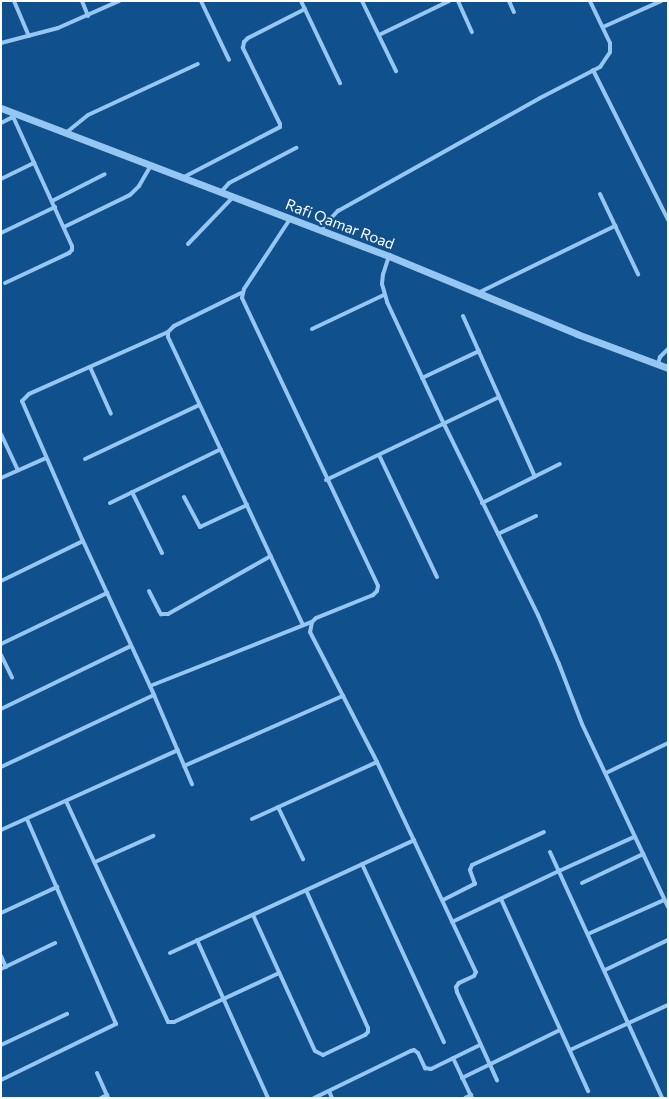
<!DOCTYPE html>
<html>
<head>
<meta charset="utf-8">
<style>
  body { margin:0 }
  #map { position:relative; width:669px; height:1099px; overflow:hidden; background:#10508c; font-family:Commissioner,sans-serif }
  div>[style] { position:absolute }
  .minor>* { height:4px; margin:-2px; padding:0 2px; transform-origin:2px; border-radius:2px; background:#96c7f2 }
  .tertiary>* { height:7px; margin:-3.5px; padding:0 3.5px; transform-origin:3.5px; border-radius:3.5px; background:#96c7f2 }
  span { translate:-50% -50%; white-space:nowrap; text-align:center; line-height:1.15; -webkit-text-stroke:4px #10508c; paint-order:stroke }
  .street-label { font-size:15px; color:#fff }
  .frame { position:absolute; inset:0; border:2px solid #fff; pointer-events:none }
</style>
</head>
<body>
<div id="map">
  <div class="minor">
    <i style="left:14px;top:1px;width:38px;rotate:67deg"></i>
    <i style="left:82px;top:1px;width:16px;rotate:68deg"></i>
    <i style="left:201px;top:1px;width:65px;rotate:64.6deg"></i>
    <i style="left:301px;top:1px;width:91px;rotate:64.6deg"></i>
    <i style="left:362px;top:1px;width:78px;rotate:64.1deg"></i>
    <i style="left:458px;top:1px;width:34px;rotate:66deg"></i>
    <i style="left:509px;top:1px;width:12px;rotate:66deg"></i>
    <i style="left:603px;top:27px;width:64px;rotate:-24.1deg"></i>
    <i style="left:379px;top:35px;width:78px;rotate:-25.9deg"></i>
    <i style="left:1px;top:43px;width:59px;rotate:-14.7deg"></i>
    <i style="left:58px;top:28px;width:67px;rotate:-23.9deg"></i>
    <i style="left:593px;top:70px;width:168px;rotate:63.4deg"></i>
    <i style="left:1px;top:123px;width:13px;rotate:-27deg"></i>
    <i style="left:67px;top:132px;width:27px;rotate:-39deg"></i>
    <i style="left:88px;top:115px;width:121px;rotate:-24.9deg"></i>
    <i style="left:184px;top:177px;width:108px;rotate:-27.5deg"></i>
    <i style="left:280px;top:127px;width:3px;rotate:-90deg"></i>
    <i style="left:280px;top:124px;width:85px;rotate:-116deg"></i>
    <i style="left:243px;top:48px;width:6px;rotate:-81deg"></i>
    <i style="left:244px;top:42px;width:6px;rotate:-45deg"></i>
    <i style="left:248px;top:38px;width:64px;rotate:-27deg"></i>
    <i style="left:1px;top:179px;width:37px;rotate:-26deg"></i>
    <i style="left:221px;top:192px;width:12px;rotate:-48deg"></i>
    <i style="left:229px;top:183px;width:76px;rotate:-27.6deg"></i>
    <i style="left:600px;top:194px;width:89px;rotate:64.6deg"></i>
    <i style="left:52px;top:201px;width:59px;rotate:-27deg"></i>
    <i style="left:290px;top:219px;width:84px;rotate:123.3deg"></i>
    <i style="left:244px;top:289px;width:9px;rotate:103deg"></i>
    <i style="left:242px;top:298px;width:318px;rotate:64.7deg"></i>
    <i style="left:378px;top:586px;width:5px;rotate:101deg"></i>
    <i style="left:377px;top:591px;width:6px;rotate:135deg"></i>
    <i style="left:373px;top:595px;width:61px;rotate:158deg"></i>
    <i style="left:316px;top:618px;width:6px;rotate:135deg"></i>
    <i style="left:312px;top:622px;width:10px;rotate:101deg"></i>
    <i style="left:310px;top:632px;width:146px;rotate:62.7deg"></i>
    <i style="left:377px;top:762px;width:232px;rotate:64.8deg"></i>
    <i style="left:476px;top:972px;width:4px;rotate:117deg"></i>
    <i style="left:474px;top:976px;width:17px;rotate:155deg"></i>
    <i style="left:459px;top:983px;width:5px;rotate:127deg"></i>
    <i style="left:456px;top:987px;width:5px;rotate:79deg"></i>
    <i style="left:457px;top:992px;width:97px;rotate:65.6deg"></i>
    <i style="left:64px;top:227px;width:73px;rotate:-25.9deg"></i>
    <i style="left:130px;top:195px;width:13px;rotate:-45deg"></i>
    <i style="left:139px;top:186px;width:24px;rotate:-60deg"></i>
    <i style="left:321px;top:229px;width:25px;rotate:-47deg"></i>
    <i style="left:338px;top:211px;width:231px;rotate:-29.2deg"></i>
    <i style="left:540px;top:98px;width:68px;rotate:-27.3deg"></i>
    <i style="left:600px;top:67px;width:18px;rotate:-56deg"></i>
    <i style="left:610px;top:52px;width:9px;rotate:-90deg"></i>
    <i style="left:610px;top:43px;width:47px;rotate:-115.5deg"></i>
    <i style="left:1px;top:233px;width:60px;rotate:-25.7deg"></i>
    <i style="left:188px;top:244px;width:65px;rotate:-46.2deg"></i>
    <i style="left:389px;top:256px;width:19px;rotate:108deg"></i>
    <i style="left:383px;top:274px;width:10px;rotate:96deg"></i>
    <i style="left:382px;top:284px;width:19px;rotate:74deg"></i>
    <i style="left:387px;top:302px;width:135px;rotate:65deg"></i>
    <i style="left:444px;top:424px;width:213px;rotate:63.8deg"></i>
    <i style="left:538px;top:615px;width:53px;rotate:66.8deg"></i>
    <i style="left:559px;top:664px;width:64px;rotate:69deg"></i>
    <i style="left:582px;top:724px;width:202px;rotate:64.8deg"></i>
    <i style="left:5px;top:283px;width:71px;rotate:-25.1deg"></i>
    <i style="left:69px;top:253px;width:4px;rotate:-45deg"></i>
    <i style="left:72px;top:250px;width:4px;rotate:-90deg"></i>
    <i style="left:72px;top:246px;width:147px;rotate:-114.5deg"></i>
    <i style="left:241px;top:293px;width:75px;rotate:153.8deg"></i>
    <i style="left:174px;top:326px;width:8px;rotate:135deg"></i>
    <i style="left:168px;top:332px;width:5px;rotate:90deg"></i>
    <i style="left:168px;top:337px;width:318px;rotate:64.9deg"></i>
    <i style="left:478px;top:293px;width:153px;rotate:-26.1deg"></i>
    <i style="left:463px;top:316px;width:176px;rotate:65.9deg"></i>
    <i style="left:312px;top:329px;width:80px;rotate:-25.3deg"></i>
    <i style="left:168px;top:332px;width:152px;rotate:156deg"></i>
    <i style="left:29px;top:394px;width:10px;rotate:135deg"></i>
    <i style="left:22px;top:401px;width:153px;rotate:66.5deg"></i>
    <i style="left:83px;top:541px;width:170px;rotate:65.2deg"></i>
    <i style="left:154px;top:695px;width:97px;rotate:66.9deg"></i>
    <i style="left:658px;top:364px;width:7px;rotate:-74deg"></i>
    <i style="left:660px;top:357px;width:11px;rotate:-45deg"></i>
    <i style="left:90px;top:367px;width:51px;rotate:65.9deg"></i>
    <i style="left:422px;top:378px;width:63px;rotate:-25.3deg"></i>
    <i style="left:1px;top:434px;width:40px;rotate:65deg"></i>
    <i style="left:379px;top:455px;width:135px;rotate:64.6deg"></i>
    <i style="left:85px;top:459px;width:126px;rotate:-25.3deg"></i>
    <i style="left:1px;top:478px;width:49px;rotate:-24deg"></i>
    <i style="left:326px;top:480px;width:192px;rotate:-25.6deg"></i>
    <i style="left:132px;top:492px;width:68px;rotate:63.8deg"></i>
    <i style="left:184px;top:497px;width:34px;rotate:62deg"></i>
    <i style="left:200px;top:527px;width:52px;rotate:-25.1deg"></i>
    <i style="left:110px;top:503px;width:123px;rotate:-25.9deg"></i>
    <i style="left:482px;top:503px;width:87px;rotate:-26.6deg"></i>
    <i style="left:498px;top:534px;width:42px;rotate:-25.3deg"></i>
    <i style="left:1px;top:581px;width:91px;rotate:-26deg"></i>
    <i style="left:149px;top:591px;width:22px;rotate:63deg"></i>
    <i style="left:159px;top:611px;width:4px;rotate:56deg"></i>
    <i style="left:161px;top:614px;width:7px"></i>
    <i style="left:168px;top:614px;width:118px;rotate:-29.4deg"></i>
    <i style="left:1px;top:644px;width:118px;rotate:-25.7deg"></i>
    <i style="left:1px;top:655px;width:25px;rotate:64deg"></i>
    <i style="left:150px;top:686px;width:174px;rotate:-21.6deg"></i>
    <i style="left:1px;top:709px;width:144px;rotate:-25.9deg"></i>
    <i style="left:184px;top:766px;width:174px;rotate:-23.8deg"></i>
    <i style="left:1px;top:767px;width:169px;rotate:-25.2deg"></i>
    <i style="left:606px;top:773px;width:69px;rotate:-25.8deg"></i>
    <i style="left:66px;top:801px;width:243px;rotate:65.2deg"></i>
    <i style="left:168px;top:1022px;width:6px"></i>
    <i style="left:174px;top:1022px;width:116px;rotate:-25deg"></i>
    <i style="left:278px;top:807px;width:58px;rotate:64.3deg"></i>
    <i style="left:252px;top:819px;width:137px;rotate:-24.5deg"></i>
    <i style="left:1px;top:830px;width:194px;rotate:-24.3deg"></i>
    <i style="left:550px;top:852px;width:270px;rotate:65.5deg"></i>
    <i style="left:95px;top:862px;width:64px;rotate:-24.1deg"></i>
    <i style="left:362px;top:864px;width:196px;rotate:65.3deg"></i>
    <i style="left:582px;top:883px;width:68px;rotate:-25.4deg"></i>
    <i style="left:501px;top:899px;width:211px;rotate:65.6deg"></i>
    <i style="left:443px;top:900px;width:36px;rotate:-27deg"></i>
    <i style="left:475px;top:884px;width:15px;rotate:-110deg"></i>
    <i style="left:470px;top:870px;width:5px;rotate:-68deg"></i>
    <i style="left:472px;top:865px;width:79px;rotate:-24.6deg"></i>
    <i style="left:1px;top:913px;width:62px;rotate:-24.9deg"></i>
    <i style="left:253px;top:915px;width:149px;rotate:65.5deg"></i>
    <i style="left:315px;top:1051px;width:9px;rotate:27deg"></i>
    <i style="left:323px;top:1055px;width:47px;rotate:-25.5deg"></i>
    <i style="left:365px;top:1035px;width:4px;rotate:-45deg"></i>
    <i style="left:368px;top:1032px;width:4px;rotate:-90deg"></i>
    <i style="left:368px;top:1028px;width:151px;rotate:-114.2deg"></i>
    <i style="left:452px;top:922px;width:119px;rotate:-25.5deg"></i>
    <i style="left:559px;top:871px;width:82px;rotate:-24.4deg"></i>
    <i style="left:588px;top:934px;width:83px;rotate:-24.1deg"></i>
    <i style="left:197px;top:940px;width:173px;rotate:65.8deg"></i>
    <i style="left:170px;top:953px;width:269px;rotate:-24.8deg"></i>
    <i style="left:1px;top:956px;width:12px;rotate:66deg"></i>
    <i style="left:1px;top:969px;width:60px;rotate:-25.7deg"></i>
    <i style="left:605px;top:970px;width:70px;rotate:-25.5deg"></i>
    <i style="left:1px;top:1045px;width:73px;rotate:-25.2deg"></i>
    <i style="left:570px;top:1050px;width:108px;rotate:-24.7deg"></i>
    <i style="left:453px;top:1058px;width:44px;rotate:64.6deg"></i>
    <i style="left:97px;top:1073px;width:27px;rotate:66deg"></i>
    <i style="left:462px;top:1078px;width:109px;rotate:-26.1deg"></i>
    <i style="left:1px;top:1080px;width:128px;rotate:-26deg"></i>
    <i style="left:116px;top:1024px;width:223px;rotate:-113.5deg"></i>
    <i style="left:329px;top:1091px;width:8px;rotate:67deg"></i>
    <i style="left:101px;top:1098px;width:7px;rotate:-27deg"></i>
    <i style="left:314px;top:1098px;width:108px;rotate:-25.9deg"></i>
    <i style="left:411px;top:1051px;width:3px;rotate:-18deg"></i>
    <i style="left:414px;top:1050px;width:5px;rotate:37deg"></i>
    <i style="left:418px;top:1053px;width:17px;rotate:65deg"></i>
    <i style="left:425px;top:1068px;width:6px;rotate:9deg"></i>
    <i style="left:431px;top:1069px;width:55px;rotate:-26.1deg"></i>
    <i style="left:465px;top:1098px;width:7px;rotate:-27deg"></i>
  </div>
  <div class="tertiary">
    <i style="left:1px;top:108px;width:415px;rotate:20.9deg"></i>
    <i style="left:389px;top:256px;width:204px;rotate:22.5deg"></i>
    <i style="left:577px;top:334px;width:97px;rotate:20.5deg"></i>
  </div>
  <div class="street-label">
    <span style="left:340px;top:224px;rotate:21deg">Rafi Qamar Road</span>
  </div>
  <div class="frame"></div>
</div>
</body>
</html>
